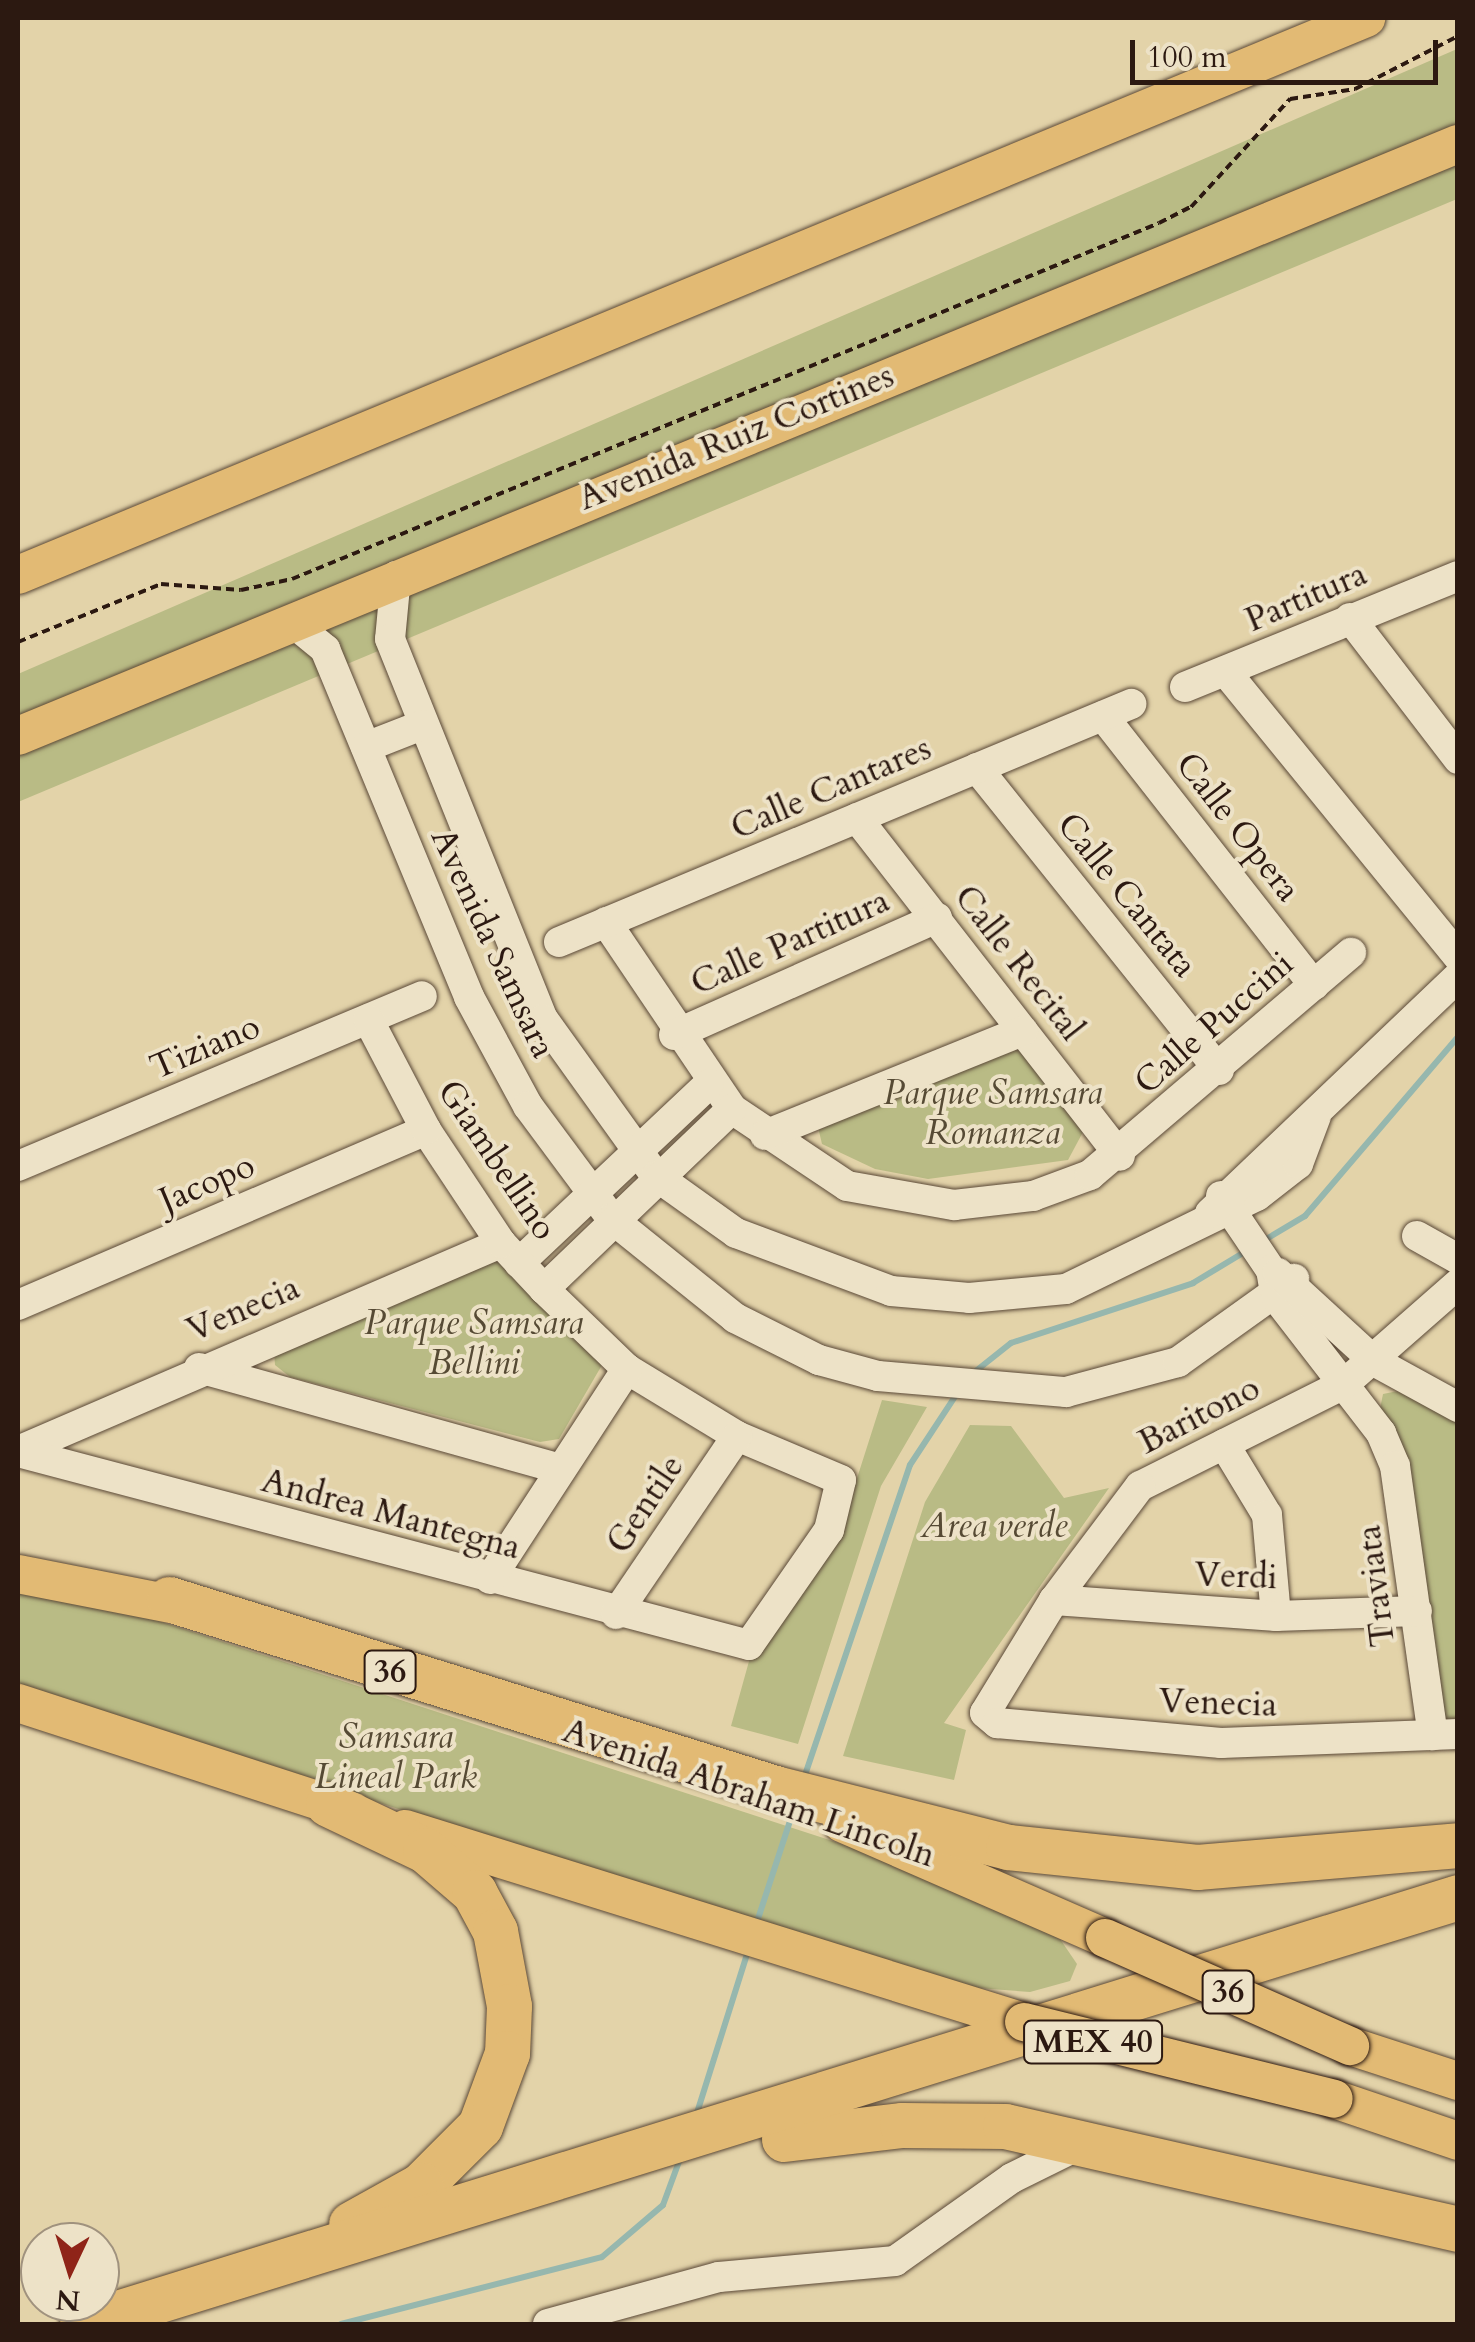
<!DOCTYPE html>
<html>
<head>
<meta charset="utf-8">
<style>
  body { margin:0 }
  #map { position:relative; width:1475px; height:2342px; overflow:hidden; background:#e3d3a9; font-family:Cardo,serif }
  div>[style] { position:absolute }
  .green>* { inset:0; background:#b9bb85 }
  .stream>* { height:6px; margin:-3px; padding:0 3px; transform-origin:3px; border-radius:3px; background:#96b7ae }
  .path>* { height:4px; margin-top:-2px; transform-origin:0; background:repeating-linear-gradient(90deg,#2c1911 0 8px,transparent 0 13px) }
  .roads { filter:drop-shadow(0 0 2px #5a4837) drop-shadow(0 0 2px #5a4837) }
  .minor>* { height:30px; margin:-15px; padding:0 15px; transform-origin:15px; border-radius:15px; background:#ede2c7 }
  .major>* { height:38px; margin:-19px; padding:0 19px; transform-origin:19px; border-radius:19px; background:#e2ba74 }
  .highway>* { height:45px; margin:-22.5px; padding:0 22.5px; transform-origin:22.5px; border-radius:22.5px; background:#e2ba74 }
  .bridges { filter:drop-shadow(0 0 2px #2c1911) drop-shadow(0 0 2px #2c1911) }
  .major-bridge>* { height:38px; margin:-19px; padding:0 19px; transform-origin:19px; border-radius:19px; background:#e2ba74 }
  span { translate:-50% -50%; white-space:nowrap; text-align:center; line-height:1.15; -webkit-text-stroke:8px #ede2c7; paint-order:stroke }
  .shield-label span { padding:2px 8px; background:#ede2c7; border:2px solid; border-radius:8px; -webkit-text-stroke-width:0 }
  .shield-label { font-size:32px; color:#2c1911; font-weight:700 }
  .street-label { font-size:35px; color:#2c1911 }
  .park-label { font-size:35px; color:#564a34; font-style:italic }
  .frame { position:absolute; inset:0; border:20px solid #2c1911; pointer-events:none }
  .north { position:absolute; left:20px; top:2222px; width:100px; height:100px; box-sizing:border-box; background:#ede2c7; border:2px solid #a0927e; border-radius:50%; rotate:184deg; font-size:28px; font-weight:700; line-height:40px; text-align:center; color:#2c1911 }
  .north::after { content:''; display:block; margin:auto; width:35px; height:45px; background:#8f2418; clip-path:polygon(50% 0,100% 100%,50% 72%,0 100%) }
  .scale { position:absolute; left:1130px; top:40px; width:308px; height:45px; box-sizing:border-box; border:5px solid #2c1911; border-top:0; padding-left:12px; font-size:30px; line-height:35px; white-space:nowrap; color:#2c1911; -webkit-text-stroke:8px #ede2c7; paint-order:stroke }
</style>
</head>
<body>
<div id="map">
  <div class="green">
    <i style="clip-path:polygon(1457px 49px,1457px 199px,18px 802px,18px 674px)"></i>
    <i style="clip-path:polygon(1016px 1043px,1083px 1132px,1068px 1160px,928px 1179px,875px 1169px,822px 1144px,818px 1127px)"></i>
    <i style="clip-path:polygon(493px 1256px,602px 1365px,559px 1439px,540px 1442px,290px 1377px,275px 1365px,274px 1351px)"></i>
    <i style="clip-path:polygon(1403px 1390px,1457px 1422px,1457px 1718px,1443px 1721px,1380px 1409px,1383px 1394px)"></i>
    <i style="clip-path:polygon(882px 1400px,927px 1407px,881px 1486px,798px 1744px,731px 1726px,751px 1654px,851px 1497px)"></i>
    <i style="clip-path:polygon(970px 1425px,1011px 1426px,1064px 1498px,1109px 1488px,944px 1723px,966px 1730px,954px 1780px,843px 1756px,925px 1502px)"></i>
    <i style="clip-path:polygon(18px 1575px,952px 1880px,1058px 1936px,1077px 1964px,1070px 1981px,1030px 1992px,950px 1986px,18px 1687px)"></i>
  </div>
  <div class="stream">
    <i style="left:1263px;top:1241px;width:49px;rotate:-30.8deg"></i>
    <i style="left:1305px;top:1216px;width:235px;rotate:-49.5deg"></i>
    <i style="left:972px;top:1374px;width:50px;rotate:-38.5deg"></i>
    <i style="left:1011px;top:1343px;width:192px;rotate:-18.2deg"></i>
    <i style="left:1193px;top:1283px;width:64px;rotate:-31deg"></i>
    <i style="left:804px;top:1778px;width:330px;rotate:-71.3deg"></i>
    <i style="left:910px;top:1465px;width:87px;rotate:-56.7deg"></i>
    <i style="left:756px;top:1925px;width:122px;rotate:-71.9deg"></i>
    <i style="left:696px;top:2116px;width:173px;rotate:-72.5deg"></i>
    <i style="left:341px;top:2324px;width:269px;rotate:-14.4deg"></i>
    <i style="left:602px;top:2257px;width:80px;rotate:-40.4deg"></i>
    <i style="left:663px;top:2205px;width:52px;rotate:-69.8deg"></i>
  </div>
  <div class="path">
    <i style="left:18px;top:642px;width:154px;rotate:-22.1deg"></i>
    <i style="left:161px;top:584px;width:80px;rotate:4.3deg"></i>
    <i style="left:241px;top:590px;width:52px;rotate:-12.2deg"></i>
    <i style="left:292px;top:579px;width:937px;rotate:-22.32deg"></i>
    <i style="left:1159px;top:223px;width:36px;rotate:-27deg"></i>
    <i style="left:1191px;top:207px;width:147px;rotate:-47.5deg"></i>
    <i style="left:1290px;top:99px;width:66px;rotate:-8.7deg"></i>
    <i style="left:1355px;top:89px;width:116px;rotate:-27.2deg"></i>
  </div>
  <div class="roads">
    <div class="minor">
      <i style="left:396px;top:576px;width:63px;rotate:95.4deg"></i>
      <i style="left:390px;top:639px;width:410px;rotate:68.1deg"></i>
      <i style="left:543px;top:1019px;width:193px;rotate:54.3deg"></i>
      <i style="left:656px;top:1176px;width:98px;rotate:35.5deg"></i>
      <i style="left:736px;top:1233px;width:165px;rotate:20.5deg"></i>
      <i style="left:891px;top:1291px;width:78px;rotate:5.1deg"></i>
      <i style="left:969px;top:1298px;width:97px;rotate:-5.3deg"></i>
      <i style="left:1066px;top:1289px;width:212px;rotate:-26deg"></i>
      <i style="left:1257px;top:1196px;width:52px;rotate:-38deg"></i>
      <i style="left:1298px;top:1164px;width:51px;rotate:-69.4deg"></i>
      <i style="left:1350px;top:618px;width:178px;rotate:52.5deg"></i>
      <i style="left:292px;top:622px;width:43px;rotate:39.3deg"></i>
      <i style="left:325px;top:649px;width:377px;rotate:67.5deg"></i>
      <i style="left:469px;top:997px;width:124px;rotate:61.6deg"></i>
      <i style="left:528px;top:1106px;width:141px;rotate:53.4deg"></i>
      <i style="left:612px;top:1219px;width:158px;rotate:38.8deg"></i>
      <i style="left:735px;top:1318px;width:94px;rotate:26.6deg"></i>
      <i style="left:819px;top:1360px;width:61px;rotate:15.2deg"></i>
      <i style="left:878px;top:1376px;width:189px;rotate:4.9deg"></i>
      <i style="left:1066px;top:1392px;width:116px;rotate:-15deg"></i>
      <i style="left:1178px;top:1362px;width:143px;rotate:-35.6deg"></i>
      <i style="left:1226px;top:672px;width:367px;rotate:50.8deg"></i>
      <i style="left:1185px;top:687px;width:295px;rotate:-22.1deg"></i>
      <i style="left:1103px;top:716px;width:342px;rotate:51.9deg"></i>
      <i style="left:366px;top:747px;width:60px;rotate:-21.4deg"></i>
      <i style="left:977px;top:768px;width:387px;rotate:51.3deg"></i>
      <i style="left:857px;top:818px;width:428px;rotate:52.1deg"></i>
      <i style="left:606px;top:922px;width:225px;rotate:56deg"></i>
      <i style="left:732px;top:1109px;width:138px;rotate:33.8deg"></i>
      <i style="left:847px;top:1186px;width:109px;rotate:10.1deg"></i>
      <i style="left:954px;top:1205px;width:80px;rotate:-6.5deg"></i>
      <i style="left:1033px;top:1196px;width:61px;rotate:-20.2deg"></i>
      <i style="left:1090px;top:1175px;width:343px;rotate:-40.4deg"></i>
      <i style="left:559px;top:942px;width:620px;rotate:-22.59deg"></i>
      <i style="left:674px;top:1035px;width:288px;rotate:-24deg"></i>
      <i style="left:765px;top:1135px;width:278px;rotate:-22deg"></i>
      <i style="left:18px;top:1166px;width:438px;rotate:-22.8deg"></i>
      <i style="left:1221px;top:1196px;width:89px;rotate:56deg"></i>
      <i style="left:1271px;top:1270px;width:27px;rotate:80deg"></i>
      <i style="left:1276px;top:1297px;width:172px;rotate:52.3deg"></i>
      <i style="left:1381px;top:1433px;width:36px;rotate:67deg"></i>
      <i style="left:1395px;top:1466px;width:272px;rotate:82deg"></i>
      <i style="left:1210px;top:1213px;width:342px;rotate:-43.6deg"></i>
      <i style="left:1417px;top:1236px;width:47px;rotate:29.3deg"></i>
      <i style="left:519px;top:1263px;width:261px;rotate:-43.3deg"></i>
      <i style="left:1278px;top:1273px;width:130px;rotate:42.5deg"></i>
      <i style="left:1374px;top:1361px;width:96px;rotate:28.7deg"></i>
      <i style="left:1458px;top:1284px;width:152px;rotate:138.7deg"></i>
      <i style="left:1344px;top:1384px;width:228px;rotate:153.4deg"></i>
      <i style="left:1140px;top:1486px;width:143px;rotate:127deg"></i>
      <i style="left:1054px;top:1600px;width:132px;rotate:121.4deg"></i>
      <i style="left:985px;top:1713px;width:16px;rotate:40deg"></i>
      <i style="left:997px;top:1723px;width:225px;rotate:5.1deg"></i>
      <i style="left:1221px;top:1743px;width:237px;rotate:-2.2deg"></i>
      <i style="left:544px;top:1289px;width:260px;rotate:-43.8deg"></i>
      <i style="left:18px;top:1305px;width:444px;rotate:-23.2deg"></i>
      <i style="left:199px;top:1368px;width:375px;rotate:15.6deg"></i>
      <i style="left:1224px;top:1444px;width:83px;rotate:58.8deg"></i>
      <i style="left:1267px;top:1515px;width:101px;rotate:84.9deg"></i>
      <i style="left:18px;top:1451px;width:526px;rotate:-23.3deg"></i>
      <i style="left:18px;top:1452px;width:756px;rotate:14.79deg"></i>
      <i style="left:749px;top:1645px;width:140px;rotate:-55.2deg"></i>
      <i style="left:829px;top:1530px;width:51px;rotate:-76.5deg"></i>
      <i style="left:841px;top:1480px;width:113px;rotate:-157.1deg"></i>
      <i style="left:737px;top:1436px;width:129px;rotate:-148.7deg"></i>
      <i style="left:627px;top:1369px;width:115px;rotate:-136.1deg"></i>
      <i style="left:544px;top:1289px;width:63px;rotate:-133.1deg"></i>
      <i style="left:501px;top:1243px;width:136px;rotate:-123.6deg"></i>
      <i style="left:426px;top:1130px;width:125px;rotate:-117.6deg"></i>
      <i style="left:490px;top:1579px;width:251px;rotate:-56.9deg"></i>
      <i style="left:1054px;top:1600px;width:223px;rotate:4.1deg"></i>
      <i style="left:1276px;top:1616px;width:141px;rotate:-2deg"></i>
      <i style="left:616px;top:1614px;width:215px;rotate:-55.8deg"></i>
      <i style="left:548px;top:2324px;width:177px;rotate:-15.4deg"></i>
      <i style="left:719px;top:2277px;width:177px;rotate:-5.2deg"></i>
      <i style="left:895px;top:2261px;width:143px;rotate:-35.4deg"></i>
      <i style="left:1012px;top:2178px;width:84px;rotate:-26.3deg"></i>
    </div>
    <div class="major">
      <i style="left:18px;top:575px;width:1459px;rotate:-22.45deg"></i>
      <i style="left:18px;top:736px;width:1557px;rotate:-22.35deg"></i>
      <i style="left:18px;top:1574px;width:181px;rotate:11.1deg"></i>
      <i style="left:18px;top:1703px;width:352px;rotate:18deg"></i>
      <i style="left:842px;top:1823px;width:287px;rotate:23.6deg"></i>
      <i style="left:405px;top:1829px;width:648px;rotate:17.32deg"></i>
      <i style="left:1350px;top:2046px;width:114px;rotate:18deg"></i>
      <i style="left:1334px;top:2099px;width:131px;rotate:18.7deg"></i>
    </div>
    <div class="highway">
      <i style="left:169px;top:1599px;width:635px;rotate:17.32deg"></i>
      <i style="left:775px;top:1788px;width:240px;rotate:14.2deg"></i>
      <i style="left:1008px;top:1847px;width:190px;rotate:6deg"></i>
      <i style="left:1197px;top:1867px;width:262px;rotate:-4.8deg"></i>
      <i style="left:328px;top:1804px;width:107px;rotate:25.4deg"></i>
      <i style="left:425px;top:1850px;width:65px;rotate:40.6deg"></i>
      <i style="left:474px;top:1892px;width:44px;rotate:61.7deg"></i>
      <i style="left:495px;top:1931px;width:76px;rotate:79.4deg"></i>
      <i style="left:509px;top:2006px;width:47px;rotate:92.4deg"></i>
      <i style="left:507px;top:2053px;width:78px;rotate:110.3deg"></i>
      <i style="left:480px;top:2126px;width:83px;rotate:135deg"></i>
      <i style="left:421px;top:2185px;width:80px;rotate:150.9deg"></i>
      <i style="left:784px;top:2139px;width:119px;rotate:-6.8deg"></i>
      <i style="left:902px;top:2125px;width:103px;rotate:0.6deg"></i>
      <i style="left:1005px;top:2126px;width:465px;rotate:12.8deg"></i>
      <i style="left:82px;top:2324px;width:1441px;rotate:-17.24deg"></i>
    </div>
  </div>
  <div class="bridges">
    <div class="major-bridge">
      <i style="left:1105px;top:1938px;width:268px;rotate:23.8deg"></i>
      <i style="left:1024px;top:2022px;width:319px;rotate:13.9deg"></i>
    </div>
  </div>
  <div class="shield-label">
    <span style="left:390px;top:1672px">36</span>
    <span style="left:1228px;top:1992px">36</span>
    <span style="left:1093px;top:2042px">MEX 40</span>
  </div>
  <div class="street-label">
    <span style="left:736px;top:437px;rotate:-22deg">Avenida Ruiz Cortines</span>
    <span style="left:1306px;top:597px;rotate:-23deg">Partitura</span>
    <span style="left:831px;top:788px;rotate:-23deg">Calle Cantares</span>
    <span style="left:1238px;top:827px;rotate:52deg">Calle Opera</span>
    <span style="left:1127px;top:895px;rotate:51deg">Calle Cantata</span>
    <span style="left:790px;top:942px;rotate:-24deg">Calle Partitura</span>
    <span style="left:493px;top:943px;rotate:65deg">Avenida Samsara</span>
    <span style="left:1019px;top:963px;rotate:52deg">Calle Recital</span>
    <span style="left:1214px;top:1023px;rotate:-41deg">Calle Puccini</span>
    <span style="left:205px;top:1047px;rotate:-23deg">Tiziano</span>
    <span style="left:497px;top:1160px;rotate:56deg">Giambellino</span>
    <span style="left:207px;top:1183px;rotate:-23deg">Jacopo</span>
    <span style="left:243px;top:1309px;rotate:-23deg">Venecia</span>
    <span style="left:1199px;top:1415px;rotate:-27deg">Baritono</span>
    <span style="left:645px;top:1504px;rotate:-56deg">Gentile</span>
    <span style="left:391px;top:1514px;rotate:15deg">Andrea Mantegna</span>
    <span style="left:1236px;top:1576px;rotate:2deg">Verdi</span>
    <span style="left:1376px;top:1586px;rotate:-97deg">Traviata</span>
    <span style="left:1218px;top:1703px;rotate:2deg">Venecia</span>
    <span style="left:749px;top:1793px;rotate:19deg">Avenida Abraham Lincoln</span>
  </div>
  <div class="park-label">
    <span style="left:993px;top:1113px">Parque Samsara<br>Romanza</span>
    <span style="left:474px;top:1343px">Parque Samsara<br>Bellini</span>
    <span style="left:994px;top:1526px">Area verde</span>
    <span style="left:396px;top:1757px">Samsara<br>Lineal Park</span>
  </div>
  <div class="frame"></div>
  <div class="north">N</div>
  <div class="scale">100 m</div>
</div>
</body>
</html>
